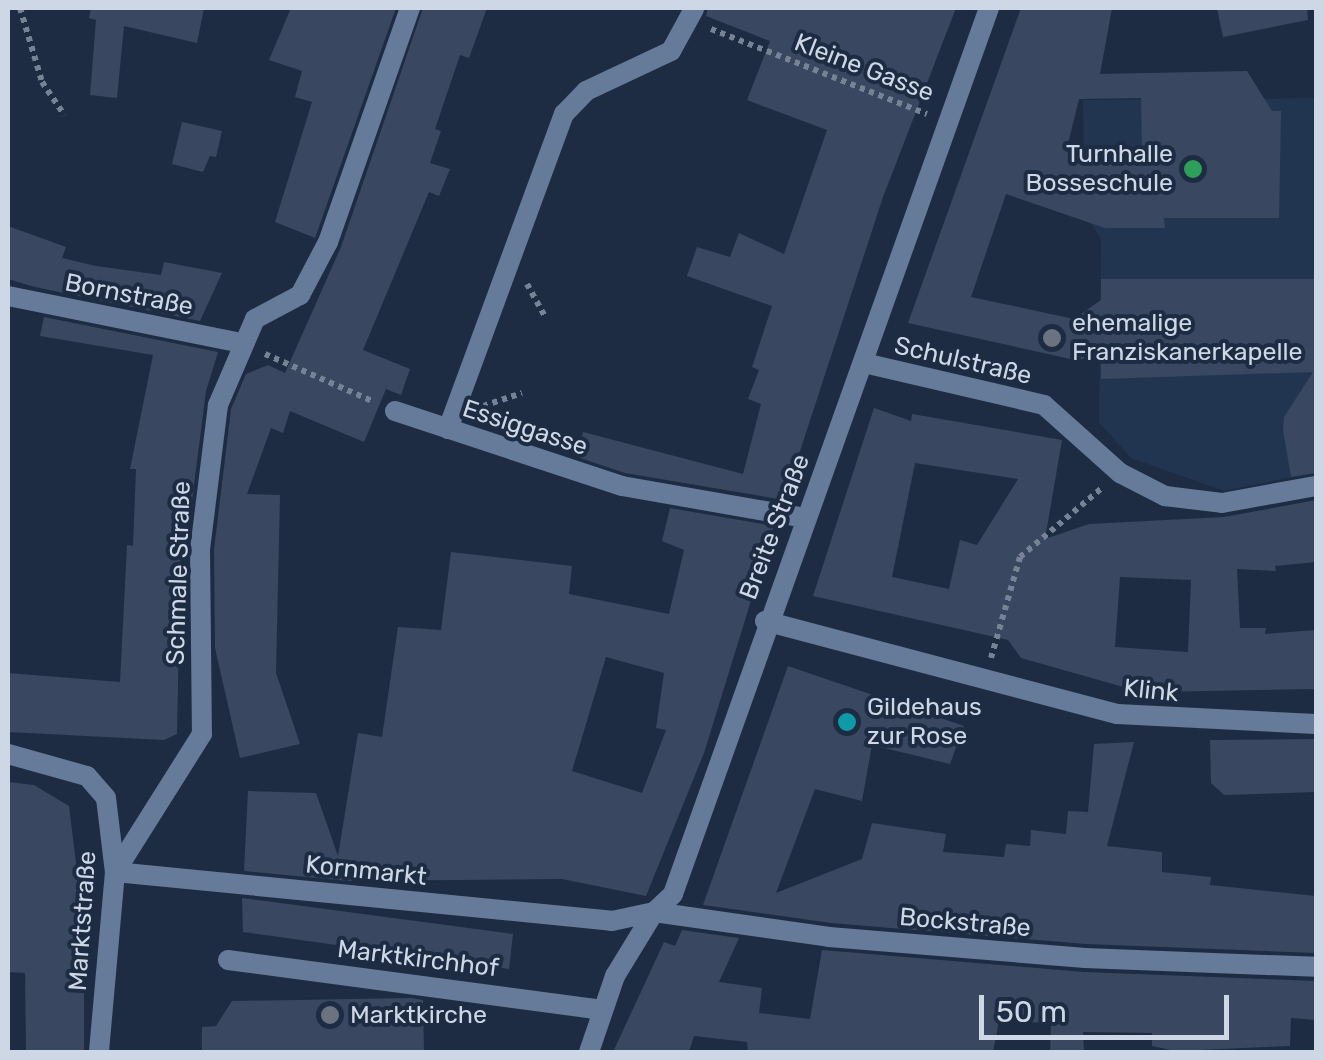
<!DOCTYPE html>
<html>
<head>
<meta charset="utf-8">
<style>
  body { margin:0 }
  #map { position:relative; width:1324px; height:1060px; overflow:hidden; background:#1d2c42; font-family:Rubik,sans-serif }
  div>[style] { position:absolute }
  .built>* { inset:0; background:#223550 }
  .building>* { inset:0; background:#394860 }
  .path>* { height:6px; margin-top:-3px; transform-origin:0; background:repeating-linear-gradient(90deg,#778395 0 5px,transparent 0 10px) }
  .street>* { height:20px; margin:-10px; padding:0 10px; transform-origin:10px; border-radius:10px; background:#667b9a }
  .dots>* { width:28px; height:28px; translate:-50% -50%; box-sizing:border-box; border:5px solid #1d2c42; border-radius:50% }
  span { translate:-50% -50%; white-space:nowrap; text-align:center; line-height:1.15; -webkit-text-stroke:8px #1d2c42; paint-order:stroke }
  .street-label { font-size:25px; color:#ced7e6 }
  .poi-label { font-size:25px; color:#ced7e6 }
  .right { translate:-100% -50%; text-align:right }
  .left { translate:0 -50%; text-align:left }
  .frame { position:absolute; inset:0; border:10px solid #ced7e6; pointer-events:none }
  .scale { position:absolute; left:979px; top:995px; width:250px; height:45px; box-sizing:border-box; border:5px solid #ced7e6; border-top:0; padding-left:12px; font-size:30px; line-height:35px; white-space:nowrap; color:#ced7e6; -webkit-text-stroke:8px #1d2c42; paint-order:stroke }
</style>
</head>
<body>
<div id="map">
  <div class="built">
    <i style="clip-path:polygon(1316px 98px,1316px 472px,1224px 491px,1131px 458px,1099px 422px,1101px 239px,1085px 214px,1083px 100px)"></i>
  </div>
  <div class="building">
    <i style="clip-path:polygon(91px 8px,204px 8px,197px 43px,124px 26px,117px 98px,90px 95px,96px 20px,89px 18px)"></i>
    <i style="clip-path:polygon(291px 8px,396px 8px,315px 238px,275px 222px,312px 102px,295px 97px,302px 71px,269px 60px)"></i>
    <i style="clip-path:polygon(423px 8px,487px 8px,469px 58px,460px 55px,435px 129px,441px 131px,430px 163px,450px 169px,439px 196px,429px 192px,363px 350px,410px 369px,401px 395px,386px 389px,364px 442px,290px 411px,283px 433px,271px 428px,247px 494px,280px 495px,276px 673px,300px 744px,240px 758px,215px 648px,214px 550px,231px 409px,246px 374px,268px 365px,285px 373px,341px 247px)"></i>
    <i style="clip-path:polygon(708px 8px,956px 8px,883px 197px,784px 500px,625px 473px,577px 457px,583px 432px,743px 474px,761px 404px,748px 399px,759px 370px,752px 367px,772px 306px,687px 276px,697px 247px,730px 257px,739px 233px,784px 254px,827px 130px,747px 100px,770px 41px,706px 16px)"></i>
    <i style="clip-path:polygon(evenodd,1021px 8px,1112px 8px,1100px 74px,1247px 71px,1272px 111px,1281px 111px,1279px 218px,1164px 218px,1165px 228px,1105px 228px,1006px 194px,971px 297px,1074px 319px,1101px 300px,1101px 279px,1316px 279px,1316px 473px,1291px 477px,1283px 430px,1284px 417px,1313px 372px,1101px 379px,1101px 356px,1075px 360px,908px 323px,1021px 8px,1141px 98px,1142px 152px,1066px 152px,1079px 99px,1141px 98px)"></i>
    <i style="clip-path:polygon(1217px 8px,1307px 8px,1308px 20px,1223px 37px)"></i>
    <i style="clip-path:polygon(182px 122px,222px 131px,216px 157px,210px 156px,203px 172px,172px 164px)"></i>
    <i style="clip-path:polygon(8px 226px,66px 247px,62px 258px,96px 266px,161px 275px,164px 262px,222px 273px,200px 321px,35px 287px,8px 279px)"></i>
    <i style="clip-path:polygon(44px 317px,218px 352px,206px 391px,188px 532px,181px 531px,177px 734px,164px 740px,8px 732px,8px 673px,120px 682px,127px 545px,133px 546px,136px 469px,130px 469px,153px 355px,40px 336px)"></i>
    <i style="clip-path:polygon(evenodd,874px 408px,911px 421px,912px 414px,1062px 440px,1045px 539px,1089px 524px,1224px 517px,1316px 500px,1316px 562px,1275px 566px,1276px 571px,1237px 569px,1240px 628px,1266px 628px,1265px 634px,1316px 630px,1316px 689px,1154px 692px,1120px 686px,1021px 658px,1008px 640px,813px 596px,874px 408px,915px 463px,1018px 479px,977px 545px,960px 540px,949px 589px,892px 577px,915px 463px,874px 408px,1120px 577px,1191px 580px,1188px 652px,1115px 647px,1120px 577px)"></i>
    <i style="clip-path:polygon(evenodd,670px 508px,774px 526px,704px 753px,646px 896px,562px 879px,349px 881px,244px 871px,248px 791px,316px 793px,338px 856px,358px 733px,382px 737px,398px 627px,441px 630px,451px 552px,572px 566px,569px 594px,669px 614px,684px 550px,662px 541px,670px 508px,606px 657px,664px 673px,656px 728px,666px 730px,642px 793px,572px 771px,606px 657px)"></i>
    <i style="clip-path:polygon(788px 666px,964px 726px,950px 764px,872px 745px,862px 801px,815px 789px,776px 893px,862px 859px,872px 823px,946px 834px,943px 852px,1004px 857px,1006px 844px,1030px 846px,1031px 830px,1066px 834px,1068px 811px,1088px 812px,1094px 744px,1134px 742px,1107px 846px,1162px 852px,1162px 872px,1211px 877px,1210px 885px,1316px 896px,1316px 953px,1086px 944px,831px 923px,703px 905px)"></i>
    <i style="clip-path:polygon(1316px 739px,1316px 792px,1224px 795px,1211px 783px,1210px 740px)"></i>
    <i style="clip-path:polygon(8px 782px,34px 785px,69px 806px,84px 928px,84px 1052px,26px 1052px,25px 973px,8px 972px)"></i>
    <i style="clip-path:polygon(242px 898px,513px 934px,509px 969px,243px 932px)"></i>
    <i style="clip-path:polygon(682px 930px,739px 938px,719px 982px,762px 988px,759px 1013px,810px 1019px,822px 950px,1084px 972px,1316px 981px,1316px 1020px,1291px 1018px,1290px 1046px,1175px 1051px,1152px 1046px,1152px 1033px,1083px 1032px,1084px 1052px,1050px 1052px,1051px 1023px,999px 1021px,993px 1052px,748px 1052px,747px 1042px,694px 1036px,689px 1052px,613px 1052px,664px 942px,675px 946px)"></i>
    <i style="clip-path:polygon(411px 998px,423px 1000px,424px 1052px,202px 1052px,202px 1027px,216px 1026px,232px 1001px)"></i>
  </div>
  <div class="path">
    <i style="left:20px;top:8px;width:77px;rotate:73.4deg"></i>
    <i style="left:42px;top:82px;width:40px;rotate:56deg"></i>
    <i style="left:711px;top:29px;width:232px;rotate:21.5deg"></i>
    <i style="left:527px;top:284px;width:37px;rotate:61deg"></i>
    <i style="left:265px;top:354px;width:117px;rotate:23.7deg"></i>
    <i style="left:483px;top:406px;width:41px;rotate:-18.4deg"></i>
    <i style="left:991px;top:658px;width:105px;rotate:-74deg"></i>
    <i style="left:1020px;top:557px;width:107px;rotate:-40.1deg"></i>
  </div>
  <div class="street">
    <i style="left:410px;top:8px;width:248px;rotate:109.3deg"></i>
    <i style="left:328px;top:242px;width:60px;rotate:117.8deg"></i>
    <i style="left:300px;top:295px;width:51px;rotate:151.9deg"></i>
    <i style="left:255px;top:319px;width:94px;rotate:113.3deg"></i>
    <i style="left:218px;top:405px;width:145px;rotate:97.1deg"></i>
    <i style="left:200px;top:549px;width:185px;rotate:89.4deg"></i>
    <i style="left:202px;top:734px;width:163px;rotate:122.2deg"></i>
    <i style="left:115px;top:872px;width:499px;rotate:5.6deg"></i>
    <i style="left:612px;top:921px;width:43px;rotate:-12.1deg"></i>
    <i style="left:654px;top:912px;width:177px;rotate:8.1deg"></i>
    <i style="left:829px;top:937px;width:257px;rotate:4.7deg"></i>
    <i style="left:1085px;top:958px;width:231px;rotate:2.2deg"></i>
    <i style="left:8px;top:296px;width:238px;rotate:11.4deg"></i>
    <i style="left:864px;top:363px;width:185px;rotate:13.1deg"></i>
    <i style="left:1044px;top:405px;width:102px;rotate:41.8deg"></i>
    <i style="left:1120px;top:473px;width:51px;rotate:27.1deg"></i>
    <i style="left:1165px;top:496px;width:57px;rotate:7deg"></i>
    <i style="left:1222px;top:503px;width:96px;rotate:-10.3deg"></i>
    <i style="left:395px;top:411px;width:239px;rotate:18.3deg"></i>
    <i style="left:622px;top:486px;width:187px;rotate:9.9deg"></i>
    <i style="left:448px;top:429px;width:336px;rotate:-69.8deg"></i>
    <i style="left:564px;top:114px;width:32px;rotate:-46deg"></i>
    <i style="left:586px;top:91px;width:94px;rotate:-25.2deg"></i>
    <i style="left:671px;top:51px;width:48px;rotate:-61.3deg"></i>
    <i style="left:765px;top:621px;width:364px;rotate:14.8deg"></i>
    <i style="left:1117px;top:714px;width:199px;rotate:2.9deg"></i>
    <i style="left:8px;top:754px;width:82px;rotate:15.6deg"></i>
    <i style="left:87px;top:776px;width:29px;rotate:49deg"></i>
    <i style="left:106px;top:798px;width:75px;rotate:83.1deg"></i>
    <i style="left:115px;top:872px;width:181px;rotate:95.1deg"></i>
    <i style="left:228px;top:960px;width:376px;rotate:7.6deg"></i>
    <i style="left:589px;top:1052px;width:80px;rotate:-71.1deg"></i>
    <i style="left:615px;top:976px;width:75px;rotate:-58.6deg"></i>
    <i style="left:654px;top:912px;width:26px;rotate:-43deg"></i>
    <i style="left:673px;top:894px;width:941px;rotate:-70.37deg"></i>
  </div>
  <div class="dots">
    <i style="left:1193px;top:169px;background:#2e9e5b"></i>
    <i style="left:1052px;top:338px;background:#6b7280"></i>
    <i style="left:847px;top:722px;background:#0f9aa8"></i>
    <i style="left:330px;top:1015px;background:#6b7280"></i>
  </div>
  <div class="street-label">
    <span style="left:864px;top:68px;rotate:21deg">Kleine Gasse</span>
    <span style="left:129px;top:295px;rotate:11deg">Bornstraße</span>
    <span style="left:963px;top:361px;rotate:13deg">Schulstraße</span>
    <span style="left:525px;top:428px;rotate:18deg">Essiggasse</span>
    <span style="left:775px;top:527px;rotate:-69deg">Breite Straße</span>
    <span style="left:179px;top:573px;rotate:-88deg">Schmale Straße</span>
    <span style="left:1151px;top:691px;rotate:6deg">Klink</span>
    <span style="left:366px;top:871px;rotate:6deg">Kornmarkt</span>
    <span style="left:83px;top:921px;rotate:-86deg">Marktstraße</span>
    <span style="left:965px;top:923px;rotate:5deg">Bockstraße</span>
    <span style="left:418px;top:959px;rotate:7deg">Marktkirchhof</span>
  </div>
  <div class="poi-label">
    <span class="right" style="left:1173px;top:169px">Turnhalle<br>Bosseschule</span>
    <span class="left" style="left:1072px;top:338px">ehemalige<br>Franziskanerkapelle</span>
    <span class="left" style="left:867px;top:722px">Gildehaus<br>zur Rose</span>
    <span class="left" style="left:350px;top:1015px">Marktkirche</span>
  </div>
  <div class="frame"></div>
  <div class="scale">50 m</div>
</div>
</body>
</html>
